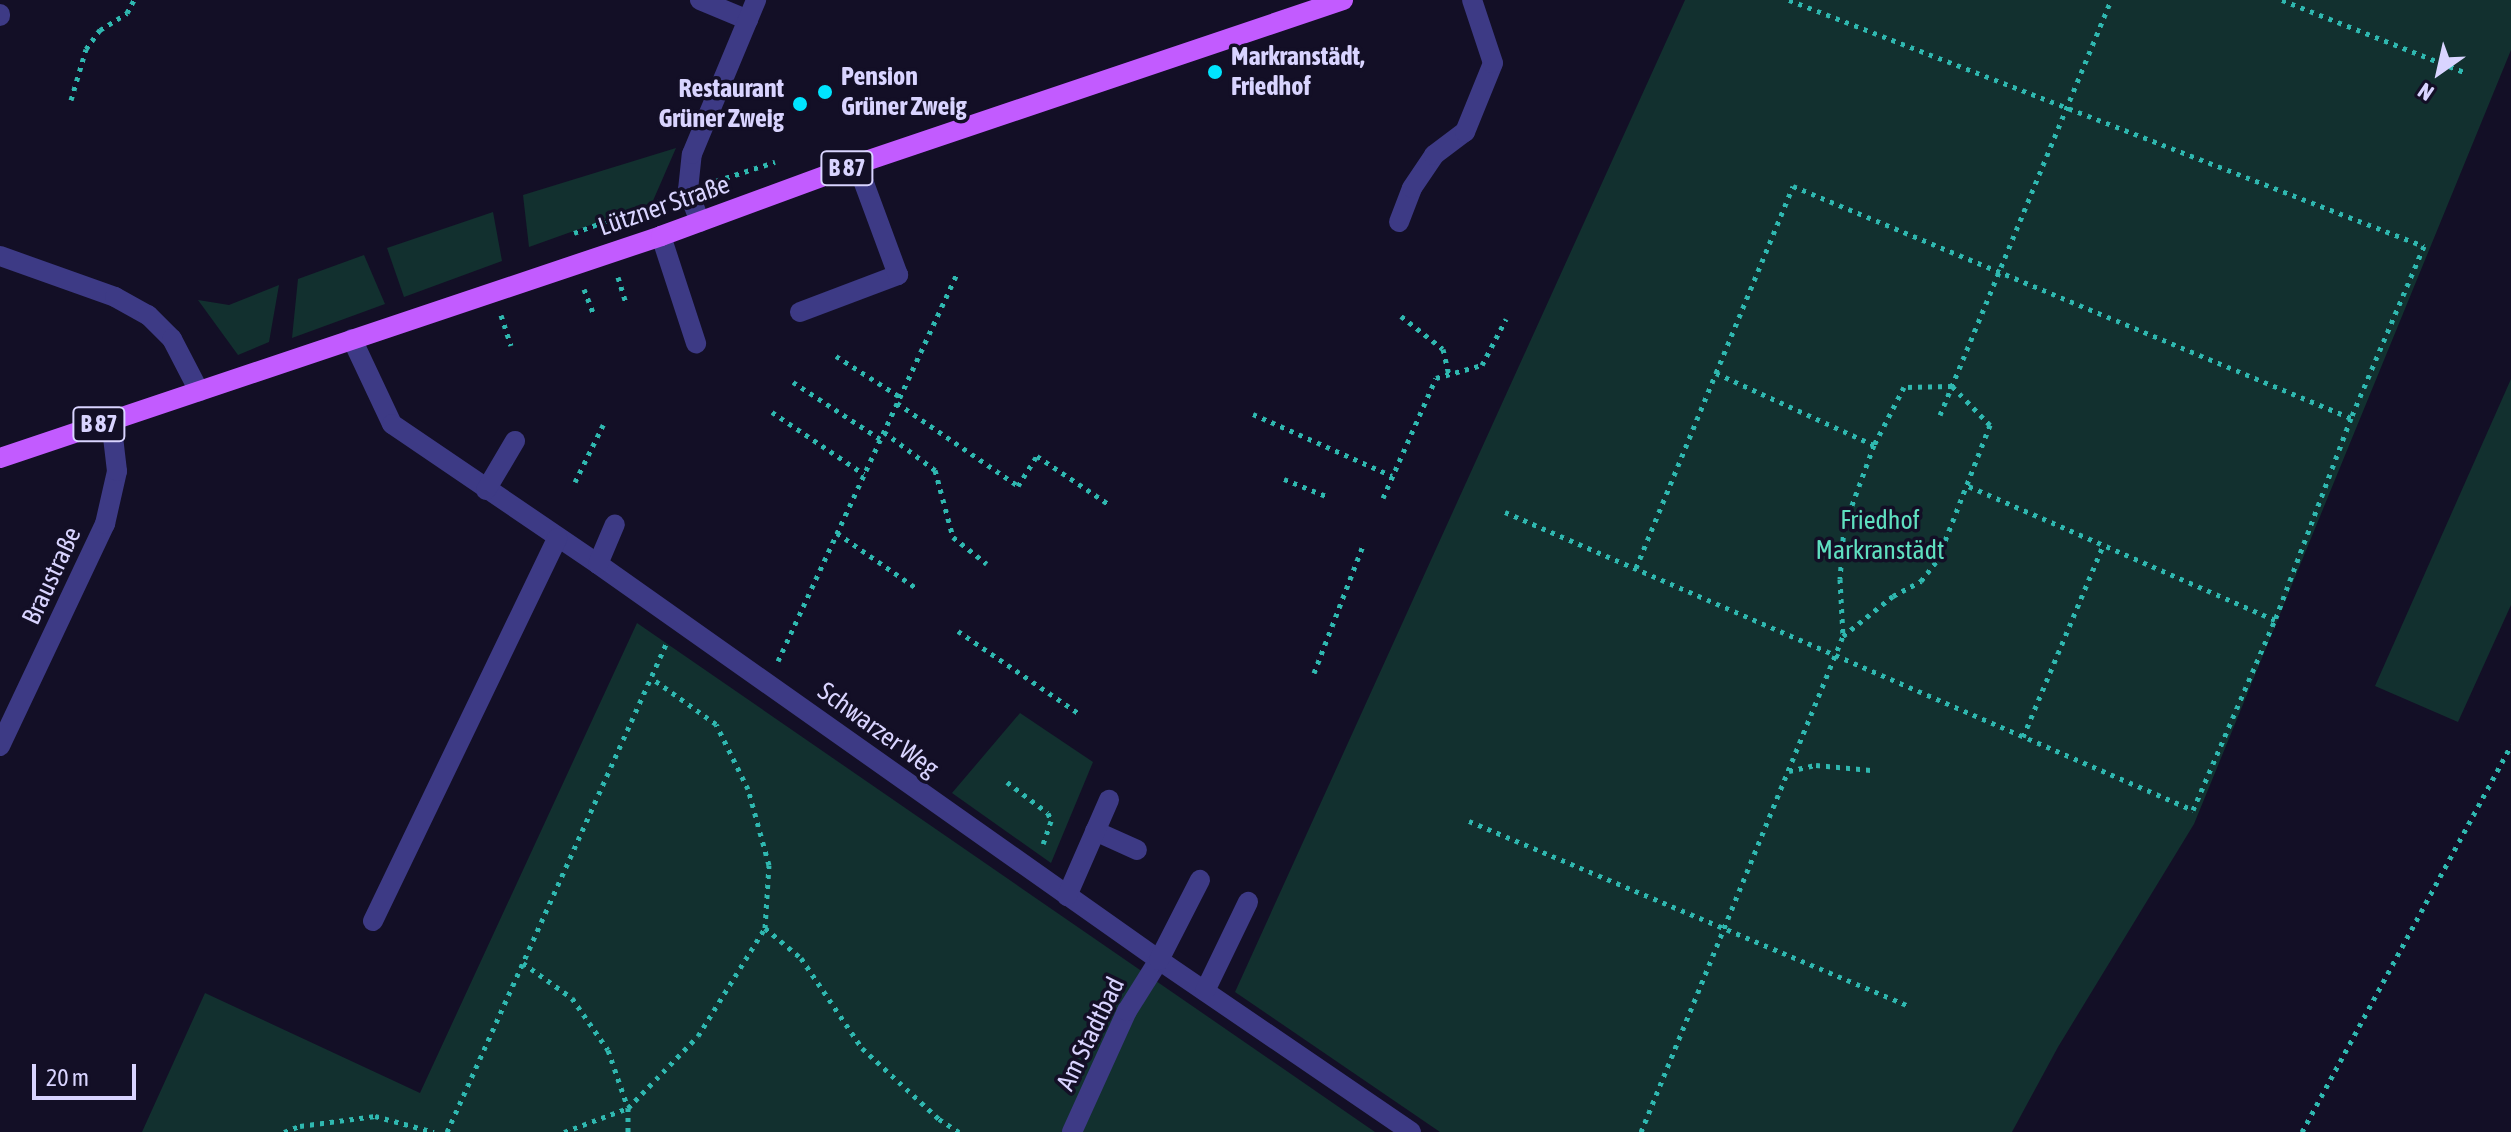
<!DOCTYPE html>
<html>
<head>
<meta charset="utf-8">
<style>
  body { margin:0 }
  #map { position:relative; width:2511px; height:1132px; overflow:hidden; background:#130f26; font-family:"Asap Condensed",sans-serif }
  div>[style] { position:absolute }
  .green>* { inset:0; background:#12302f }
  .path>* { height:5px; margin-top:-2.5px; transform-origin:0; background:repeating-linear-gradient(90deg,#2fb8b0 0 4px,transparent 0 10px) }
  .minor>* { height:20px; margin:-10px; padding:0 10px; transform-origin:10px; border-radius:10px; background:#3d3a85 }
  .major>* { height:20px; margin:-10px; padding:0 10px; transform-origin:10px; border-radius:10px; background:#c25bff }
  .dots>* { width:22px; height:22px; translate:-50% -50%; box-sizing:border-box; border:4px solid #130f26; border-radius:50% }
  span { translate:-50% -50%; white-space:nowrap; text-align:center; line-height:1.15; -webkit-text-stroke:7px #130f26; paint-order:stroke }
  .shield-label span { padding:2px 6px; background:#130f26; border:2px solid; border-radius:6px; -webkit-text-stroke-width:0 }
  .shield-label { font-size:24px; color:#d9d4ff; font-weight:700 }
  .poi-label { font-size:26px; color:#d9d4ff; font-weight:700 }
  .left { translate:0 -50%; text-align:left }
  .right { translate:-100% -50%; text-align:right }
  .street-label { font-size:26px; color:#d9d4ff }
  .park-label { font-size:26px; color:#5fe0c0 }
  .north { position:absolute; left:2399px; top:32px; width:80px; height:80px; -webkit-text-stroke:6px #130f26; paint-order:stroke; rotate:214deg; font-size:22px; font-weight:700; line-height:32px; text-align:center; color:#d9d4ff }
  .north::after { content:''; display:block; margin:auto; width:28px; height:36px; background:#d9d4ff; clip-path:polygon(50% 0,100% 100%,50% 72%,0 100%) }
  .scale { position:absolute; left:32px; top:1064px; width:104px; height:36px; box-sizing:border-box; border:4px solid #d9d4ff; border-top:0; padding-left:10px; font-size:24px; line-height:28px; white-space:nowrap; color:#d9d4ff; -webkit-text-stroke:6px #130f26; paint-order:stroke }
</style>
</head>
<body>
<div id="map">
  <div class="green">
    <i style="clip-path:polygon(1685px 0,2511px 0,2511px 50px,2194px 824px,2058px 1047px,2012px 1132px,1440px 1132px,1235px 992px)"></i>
    <i style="clip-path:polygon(676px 148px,652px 203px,529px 247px,523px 195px)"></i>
    <i style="clip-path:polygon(493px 212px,502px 261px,404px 297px,387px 248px)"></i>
    <i style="clip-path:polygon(364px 255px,385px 304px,292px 338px,298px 279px)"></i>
    <i style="clip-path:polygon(279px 285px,269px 342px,238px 355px,198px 300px,229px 305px)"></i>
    <i style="clip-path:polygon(2511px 379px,2511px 605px,2458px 722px,2375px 686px)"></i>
    <i style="clip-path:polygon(637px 623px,1375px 1132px,142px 1132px,205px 993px,420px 1093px)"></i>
    <i style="clip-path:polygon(1020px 713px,1093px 762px,1051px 863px,952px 793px)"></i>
  </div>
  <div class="path">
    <i style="left:1789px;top:0;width:681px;rotate:21.18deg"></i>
    <i style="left:2424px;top:246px;width:187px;rotate:113deg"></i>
    <i style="left:2351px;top:418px;width:216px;rotate:110.6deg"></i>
    <i style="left:2282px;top:0;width:196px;rotate:21.6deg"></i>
    <i style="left:71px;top:100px;width:53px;rotate:-73.6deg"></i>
    <i style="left:86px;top:49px;width:24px;rotate:-54deg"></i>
    <i style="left:100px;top:30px;width:32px;rotate:-32deg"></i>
    <i style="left:127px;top:13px;width:15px;rotate:-62deg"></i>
    <i style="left:716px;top:181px;width:62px;rotate:-17.9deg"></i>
    <i style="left:574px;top:233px;width:97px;rotate:-20.5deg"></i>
    <i style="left:618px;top:277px;width:27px;rotate:73deg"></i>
    <i style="left:584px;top:289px;width:28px;rotate:69deg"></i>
    <i style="left:501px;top:315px;width:32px;rotate:72deg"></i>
    <i style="left:1401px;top:316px;width:53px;rotate:38.2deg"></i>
    <i style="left:1443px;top:349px;width:26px;rotate:77deg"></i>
    <i style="left:836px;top:356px;width:76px;rotate:32.6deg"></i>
    <i style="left:1716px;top:373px;width:202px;rotate:-67.6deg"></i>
    <i style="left:1793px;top:186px;width:604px;rotate:22.58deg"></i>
    <i style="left:793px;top:382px;width:104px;rotate:33.2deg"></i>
    <i style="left:897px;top:403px;width:147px;rotate:34.4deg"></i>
    <i style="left:1018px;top:486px;width:36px;rotate:-58deg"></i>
    <i style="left:1037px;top:456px;width:88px;rotate:33.9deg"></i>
    <i style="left:772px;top:412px;width:111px;rotate:34deg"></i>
    <i style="left:1253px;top:414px;width:152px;rotate:24deg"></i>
    <i style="left:1940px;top:415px;width:449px;rotate:-67.6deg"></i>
    <i style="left:884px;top:432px;width:64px;rotate:36.7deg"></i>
    <i style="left:935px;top:470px;width:69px;rotate:75deg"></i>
    <i style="left:953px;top:537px;width:43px;rotate:38.5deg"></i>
    <i style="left:1284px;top:479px;width:45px;rotate:22deg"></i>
    <i style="left:575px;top:482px;width:64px;rotate:-63.8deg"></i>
    <i style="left:1383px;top:498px;width:131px;rotate:-66.2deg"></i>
    <i style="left:1436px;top:378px;width:48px;rotate:-15.8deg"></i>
    <i style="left:1482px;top:365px;width:52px;rotate:-62.4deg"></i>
    <i style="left:1505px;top:512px;width:750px;rotate:23.42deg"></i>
    <i style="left:2193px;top:810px;width:207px;rotate:-66.7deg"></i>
    <i style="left:2275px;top:620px;width:335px;rotate:-156.4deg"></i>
    <i style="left:837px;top:533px;width:96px;rotate:34.8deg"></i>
    <i style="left:1636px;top:568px;width:211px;rotate:-67.7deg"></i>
    <i style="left:1716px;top:373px;width:174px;rotate:24.5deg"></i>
    <i style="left:958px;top:631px;width:149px;rotate:34.3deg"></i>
    <i style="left:778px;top:661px;width:427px;rotate:-65.2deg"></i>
    <i style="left:1314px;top:673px;width:139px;rotate:-69deg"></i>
    <i style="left:2023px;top:737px;width:207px;rotate:-67.3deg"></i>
    <i style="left:1789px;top:771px;width:28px;rotate:-13deg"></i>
    <i style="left:1816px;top:765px;width:55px;rotate:5.2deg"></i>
    <i style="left:1007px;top:782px;width:51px;rotate:37.1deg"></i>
    <i style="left:1048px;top:813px;width:9px;rotate:69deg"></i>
    <i style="left:1051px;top:821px;width:24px;rotate:109deg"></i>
    <i style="left:1469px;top:821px;width:478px;rotate:22.8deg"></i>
    <i style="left:765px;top:928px;width:47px;rotate:39.8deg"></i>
    <i style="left:801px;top:958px;width:109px;rotate:55.9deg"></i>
    <i style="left:862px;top:1048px;width:105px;rotate:42.7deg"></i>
    <i style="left:939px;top:1119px;width:24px;rotate:33deg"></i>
    <i style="left:523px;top:963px;width:60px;rotate:35.5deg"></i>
    <i style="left:572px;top:998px;width:63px;rotate:55.3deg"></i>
    <i style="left:608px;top:1050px;width:61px;rotate:71deg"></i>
    <i style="left:628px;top:1108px;width:24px;rotate:90deg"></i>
    <i style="left:284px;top:1132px;width:17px;rotate:-21deg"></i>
    <i style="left:300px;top:1126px;width:76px;rotate:-7.6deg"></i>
    <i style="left:375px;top:1116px;width:61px;rotate:15.2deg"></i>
    <i style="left:447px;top:1132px;width:535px;rotate:-65.83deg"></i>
    <i style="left:564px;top:1132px;width:68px;rotate:-20.6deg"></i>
    <i style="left:628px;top:1108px;width:100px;rotate:-45.8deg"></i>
    <i style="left:698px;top:1036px;width:127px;rotate:-58.2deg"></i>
    <i style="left:765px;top:928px;width:63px;rotate:-86.4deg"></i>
    <i style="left:769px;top:865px;width:79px;rotate:-105.4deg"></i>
    <i style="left:748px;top:789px;width:72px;rotate:-116.2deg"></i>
    <i style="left:716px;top:724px;width:77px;rotate:-144.5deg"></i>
    <i style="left:1641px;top:1132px;width:536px;rotate:-67.84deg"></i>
    <i style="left:1843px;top:636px;width:64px;rotate:-38.7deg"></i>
    <i style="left:1893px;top:596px;width:32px;rotate:-28deg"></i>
    <i style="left:1921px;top:581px;width:28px;rotate:-52deg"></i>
    <i style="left:1938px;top:559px;width:144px;rotate:-68.8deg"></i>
    <i style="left:1990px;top:425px;width:54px;rotate:-134.3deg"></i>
    <i style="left:1952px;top:386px;width:48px;rotate:178.8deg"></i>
    <i style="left:1904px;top:387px;width:65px;rotate:117.3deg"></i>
    <i style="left:1874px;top:445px;width:87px;rotate:110.1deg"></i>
    <i style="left:1844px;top:527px;width:52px;rotate:94.4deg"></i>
    <i style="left:1840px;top:579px;width:57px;rotate:87deg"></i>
    <i style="left:2302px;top:1132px;width:440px;rotate:-61.6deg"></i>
  </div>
  <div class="minor">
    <i style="left:700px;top:0;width:52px;rotate:22.6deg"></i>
    <i style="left:0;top:14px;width:2px;rotate:90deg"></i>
    <i style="left:700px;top:222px;width:34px;rotate:-111deg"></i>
    <i style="left:688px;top:190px;width:36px;rotate:-84deg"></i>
    <i style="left:692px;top:154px;width:167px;rotate:-67.4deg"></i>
    <i style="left:1399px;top:222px;width:36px;rotate:-69deg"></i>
    <i style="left:1412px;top:188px;width:40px;rotate:-56deg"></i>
    <i style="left:1434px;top:155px;width:39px;rotate:-37deg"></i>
    <i style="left:1465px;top:132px;width:74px;rotate:-67.9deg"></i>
    <i style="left:1493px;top:63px;width:66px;rotate:-108.4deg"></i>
    <i style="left:661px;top:236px;width:113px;rotate:71.9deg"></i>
    <i style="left:0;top:256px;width:122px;rotate:19.6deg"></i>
    <i style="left:115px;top:297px;width:38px;rotate:29deg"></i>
    <i style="left:148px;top:315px;width:34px;rotate:45deg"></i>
    <i style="left:172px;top:339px;width:59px;rotate:62.6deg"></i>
    <i style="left:800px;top:312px;width:105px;rotate:-20.7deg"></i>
    <i style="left:898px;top:275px;width:118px;rotate:-110.3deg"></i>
    <i style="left:352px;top:339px;width:94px;rotate:64.8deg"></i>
    <i style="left:392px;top:424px;width:249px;rotate:34.2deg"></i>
    <i style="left:598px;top:564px;width:687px;rotate:35.22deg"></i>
    <i style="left:1159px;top:960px;width:305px;rotate:34.3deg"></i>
    <i style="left:486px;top:490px;width:57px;rotate:-59.4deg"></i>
    <i style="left:598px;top:564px;width:43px;rotate:-67deg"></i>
    <i style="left:0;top:746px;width:246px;rotate:-64.7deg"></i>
    <i style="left:105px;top:524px;width:54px;rotate:-77.2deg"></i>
    <i style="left:117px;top:471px;width:51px;rotate:-96.7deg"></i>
    <i style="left:1095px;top:831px;width:46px;rotate:24.3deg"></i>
    <i style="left:1067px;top:896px;width:105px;rotate:-66.4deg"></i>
    <i style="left:373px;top:921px;width:425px;rotate:-64.3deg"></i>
    <i style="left:1205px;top:991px;width:99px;rotate:-64.2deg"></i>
    <i style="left:1072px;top:1132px;width:133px;rotate:-65.6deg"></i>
    <i style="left:1127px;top:1011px;width:60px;rotate:-57.9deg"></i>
    <i style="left:1159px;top:960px;width:90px;rotate:-62.9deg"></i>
  </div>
  <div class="major">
    <i style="left:0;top:458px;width:697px;rotate:-18.56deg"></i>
    <i style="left:661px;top:236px;width:209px;rotate:-20.2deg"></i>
    <i style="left:857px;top:164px;width:513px;rotate:-18.65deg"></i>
  </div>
  <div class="dots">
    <i style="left:1215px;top:72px;background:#00e5ff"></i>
    <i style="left:825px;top:92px;background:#00e5ff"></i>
    <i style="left:800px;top:104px;background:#00e5ff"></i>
  </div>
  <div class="shield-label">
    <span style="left:847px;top:168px">B 87</span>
    <span style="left:99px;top:424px">B 87</span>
  </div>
  <div class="poi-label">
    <span class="left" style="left:1231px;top:72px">Markranstädt,<br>Friedhof</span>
    <span class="left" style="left:841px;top:92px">Pension<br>Grüner Zweig</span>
    <span class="right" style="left:784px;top:104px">Restaurant<br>Grüner Zweig</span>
  </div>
  <div class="street-label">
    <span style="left:664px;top:206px;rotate:-19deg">Lützner Straße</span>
    <span style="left:52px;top:576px;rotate:-65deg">Braustraße</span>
    <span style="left:878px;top:730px;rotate:36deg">Schwarzer Weg</span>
    <span style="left:1091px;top:1034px;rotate:-64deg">Am Stadtbad</span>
  </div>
  <div class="park-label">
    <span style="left:1880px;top:536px">Friedhof<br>Markranstädt</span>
  </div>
  <div class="north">N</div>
  <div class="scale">20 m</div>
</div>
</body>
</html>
